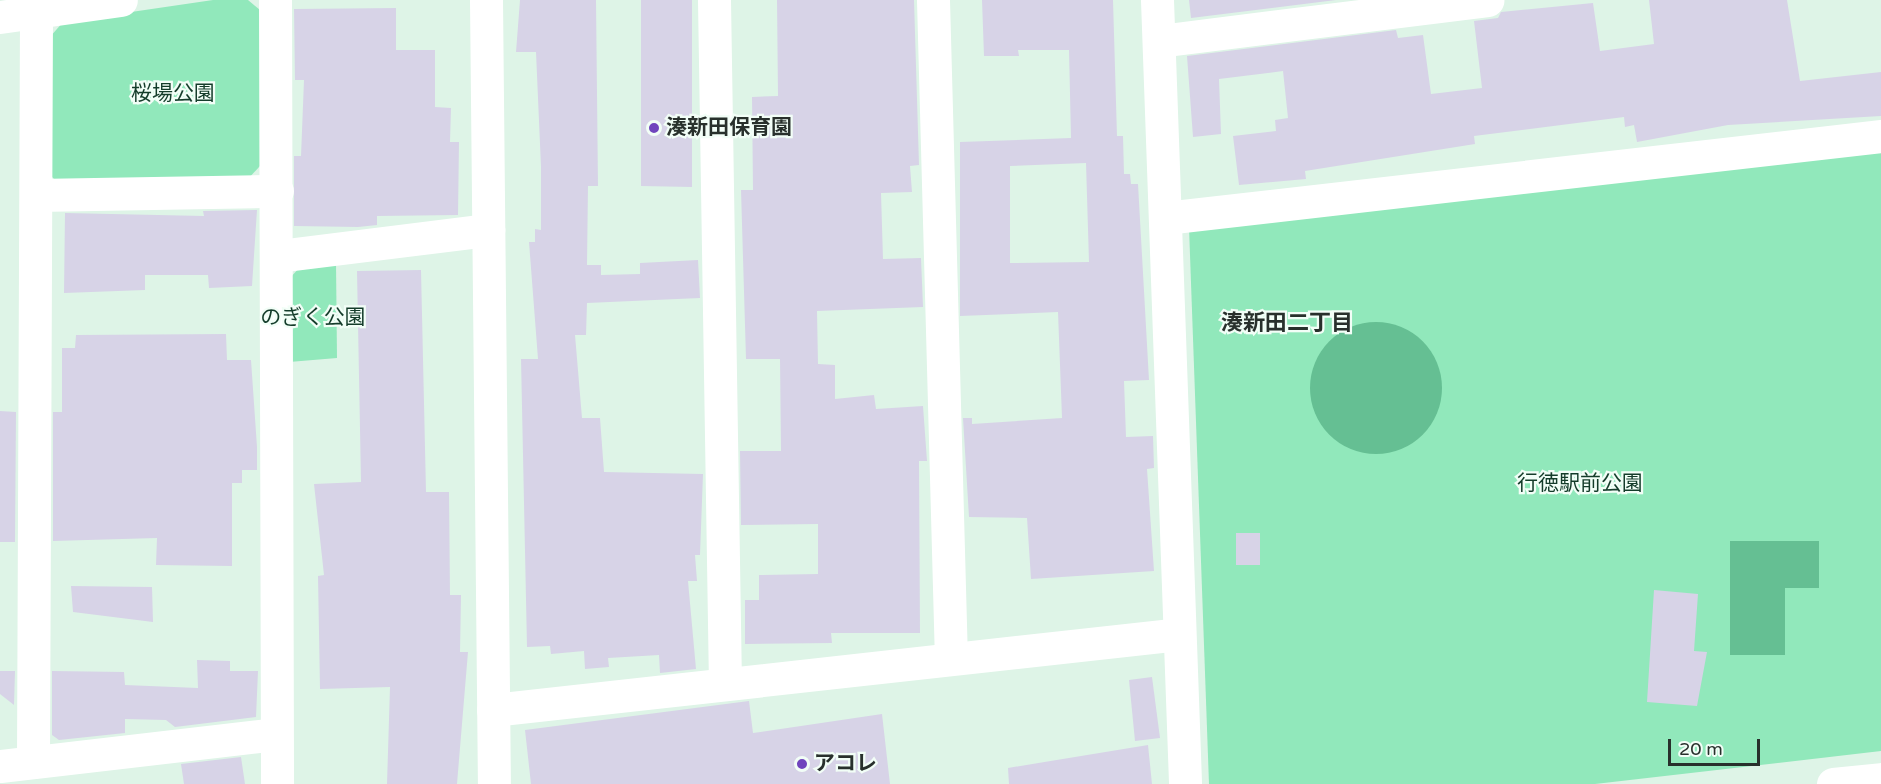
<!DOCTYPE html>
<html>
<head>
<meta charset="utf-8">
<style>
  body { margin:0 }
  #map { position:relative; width:1881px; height:784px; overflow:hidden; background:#def4e7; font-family:"Varela Round","Noto Sans JP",sans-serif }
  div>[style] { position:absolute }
  .green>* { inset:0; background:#91e8bb }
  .water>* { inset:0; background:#65bf93 }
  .round { border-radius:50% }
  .building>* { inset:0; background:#d7d3e7 }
  .minor>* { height:33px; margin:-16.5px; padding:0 16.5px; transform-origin:16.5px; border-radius:16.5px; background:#fff }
  .tertiary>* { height:33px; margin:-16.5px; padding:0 16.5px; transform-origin:16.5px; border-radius:16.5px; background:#fff }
  .dots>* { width:16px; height:16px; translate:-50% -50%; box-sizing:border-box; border:3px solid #f2fef7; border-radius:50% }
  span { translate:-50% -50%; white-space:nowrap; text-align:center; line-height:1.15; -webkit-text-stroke:4.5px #f2fef7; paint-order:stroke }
  .park-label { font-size:21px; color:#143c2a }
  .poi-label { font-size:21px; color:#28302c; font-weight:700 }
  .left { translate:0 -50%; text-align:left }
  .neighbourhood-label { font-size:22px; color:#28302c; font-weight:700 }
  .scale { position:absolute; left:1668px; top:739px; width:92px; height:27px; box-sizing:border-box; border:3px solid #28302c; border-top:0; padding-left:8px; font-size:18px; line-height:21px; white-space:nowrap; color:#28302c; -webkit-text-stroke:4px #f2fef7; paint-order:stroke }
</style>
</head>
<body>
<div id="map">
  <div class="green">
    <i style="clip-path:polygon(213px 0,248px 0,260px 10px,260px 166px,247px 180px,60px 185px,49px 174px,50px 37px,63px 22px)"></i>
    <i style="clip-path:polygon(1881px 147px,1881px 751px,1595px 784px,1209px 784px,1189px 227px)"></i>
    <i style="clip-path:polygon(336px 263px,337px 358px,289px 362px,289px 279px,300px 267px)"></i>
  </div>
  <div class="water">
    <i class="round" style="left:1310px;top:322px;width:132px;height:132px"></i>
    <i style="clip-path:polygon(1730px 541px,1819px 541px,1819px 588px,1785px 588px,1785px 655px,1730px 655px)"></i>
  </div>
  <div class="building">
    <i style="clip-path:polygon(520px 0,596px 0,598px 186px,588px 186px,587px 265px,601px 265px,601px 275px,640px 274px,640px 263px,698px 260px,700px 298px,587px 303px,586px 335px,575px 335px,582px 418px,600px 418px,604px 472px,703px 474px,700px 555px,695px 555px,697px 581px,688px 581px,696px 669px,660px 673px,659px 655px,608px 658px,609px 667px,585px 669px,584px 651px,551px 654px,550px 646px,527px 647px,521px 359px,538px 359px,529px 242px,535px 242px,535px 229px,541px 230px,541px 167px,536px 52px,516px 52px)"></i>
    <i style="clip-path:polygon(641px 0,692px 0,692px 187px,641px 186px)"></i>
    <i style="clip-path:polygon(777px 0,914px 0,919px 165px,910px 166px,912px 192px,881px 193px,883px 259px,921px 258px,923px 307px,817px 311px,818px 364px,835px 365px,835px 399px,874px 395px,876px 409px,923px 406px,927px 461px,919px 461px,920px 633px,831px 633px,832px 643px,745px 644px,745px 600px,759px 600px,759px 575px,818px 574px,818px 524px,741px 525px,740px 451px,781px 451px,780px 359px,746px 359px,741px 190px,753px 190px,752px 97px,778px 96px)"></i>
    <i style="clip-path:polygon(evenodd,982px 0,1113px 0,1117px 136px,1123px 136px,1124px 174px,1130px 174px,1131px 184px,1138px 184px,1149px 380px,1124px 381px,1126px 437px,1153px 436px,1154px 468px,1147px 469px,1154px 571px,1031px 579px,1027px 518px,969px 517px,963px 418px,972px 418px,972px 424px,1062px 418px,1058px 312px,960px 316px,960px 142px,1071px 138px,1069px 50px,1018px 50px,1019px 56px,984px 56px,982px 0,1086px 163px,1089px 262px,1010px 263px,1010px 166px,1086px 163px)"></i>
    <i style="clip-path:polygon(1189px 0,1336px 0,1191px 18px)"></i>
    <i style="clip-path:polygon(1649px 0,1787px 0,1800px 81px,1881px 72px,1881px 116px,1728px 125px,1637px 142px,1634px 125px,1625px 127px,1624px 117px,1474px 136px,1475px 144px,1305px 171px,1306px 179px,1239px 185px,1233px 136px,1276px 131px,1275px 120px,1288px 118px,1283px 71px,1219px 79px,1221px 134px,1193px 137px,1187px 56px,1396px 30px,1398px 38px,1423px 35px,1431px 94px,1482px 88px,1474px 21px,1498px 18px,1501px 12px,1593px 3px,1600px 51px,1654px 44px)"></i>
    <i style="clip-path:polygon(396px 8px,396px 50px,435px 50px,435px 107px,451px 108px,450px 142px,459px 142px,458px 215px,377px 216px,377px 225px,358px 227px,294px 226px,294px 156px,301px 156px,304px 80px,295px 80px,294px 9px)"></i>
    <i style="clip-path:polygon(257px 210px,252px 286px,209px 288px,208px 275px,145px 275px,145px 290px,64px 293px,65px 213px,204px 216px,203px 211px)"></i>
    <i style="clip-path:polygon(421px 270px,426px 492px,449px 492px,450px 595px,461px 595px,460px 652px,468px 652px,457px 784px,387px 784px,390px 687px,320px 689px,318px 576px,324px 575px,314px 484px,361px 482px,357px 271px)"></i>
    <i style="clip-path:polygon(226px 334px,227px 360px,251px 360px,257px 447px,257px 470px,242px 470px,242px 483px,232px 483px,232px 566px,156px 565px,157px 538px,53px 541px,53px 412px,62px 412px,62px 348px,75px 348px,76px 335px)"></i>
    <i style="clip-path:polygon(0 411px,16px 412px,15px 542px,0 542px)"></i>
    <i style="clip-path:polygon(1236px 533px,1260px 533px,1260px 565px,1236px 565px)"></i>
    <i style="clip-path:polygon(71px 586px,152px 587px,153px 622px,73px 612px)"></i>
    <i style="clip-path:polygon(1654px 590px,1698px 594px,1694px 651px,1707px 652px,1697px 706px,1647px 702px)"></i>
    <i style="clip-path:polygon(197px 660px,230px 661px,230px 671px,258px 671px,256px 717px,175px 727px,166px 720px,125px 719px,125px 733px,59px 740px,52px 735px,52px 671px,124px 672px,125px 685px,198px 688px)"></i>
    <i style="clip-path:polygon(0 671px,15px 671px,14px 705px,0 694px)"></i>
    <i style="clip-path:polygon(1152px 677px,1160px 738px,1135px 741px,1129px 680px)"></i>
    <i style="clip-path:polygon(749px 701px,753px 733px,882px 714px,890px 784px,531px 784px,525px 730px)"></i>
    <i style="clip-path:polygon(1148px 745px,1152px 784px,1009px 784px,1008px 768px)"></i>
    <i style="clip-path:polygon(241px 757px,245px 784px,184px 784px,181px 764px)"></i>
  </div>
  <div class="minor">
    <i style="left:275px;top:0;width:784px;rotate:89.85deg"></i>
    <i style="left:714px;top:0;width:684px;rotate:89.08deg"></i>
    <i style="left:933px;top:0;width:659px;rotate:88.44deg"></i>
    <i style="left:0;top:17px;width:122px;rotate:-8deg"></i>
    <i style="left:1159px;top:41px;width:331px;rotate:-7.1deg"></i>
    <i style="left:36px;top:195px;width:241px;rotate:-1deg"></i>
    <i style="left:1165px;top:218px;width:721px;rotate:-6.53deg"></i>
    <i style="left:278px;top:256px;width:212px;rotate:-7.1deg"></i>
    <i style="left:493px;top:710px;width:690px;rotate:-6.32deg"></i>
    <i style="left:33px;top:762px;width:750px;rotate:-89.77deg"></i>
    <i style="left:0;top:766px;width:278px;rotate:-6.6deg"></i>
  </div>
  <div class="tertiary">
    <i style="left:486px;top:0;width:784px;rotate:89.42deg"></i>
    <i style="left:1157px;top:0;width:784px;rotate:87.95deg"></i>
    <i style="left:1833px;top:784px;width:48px;rotate:-5.9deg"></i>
  </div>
  <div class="dots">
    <i style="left:654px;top:128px;background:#7045bd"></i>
    <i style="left:802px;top:764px;background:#7045bd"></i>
  </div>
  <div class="park-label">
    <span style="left:173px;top:94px">桜場公園</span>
    <span style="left:313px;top:318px">のぎく公園</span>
    <span style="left:1580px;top:484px">行徳駅前公園</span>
  </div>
  <div class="poi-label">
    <span class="left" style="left:666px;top:128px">湊新田保育園</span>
    <span class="left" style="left:814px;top:764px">アコレ</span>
  </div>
  <div class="neighbourhood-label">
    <span style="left:1287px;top:324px">湊新田二丁目</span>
  </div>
  <div class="scale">20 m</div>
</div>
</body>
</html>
